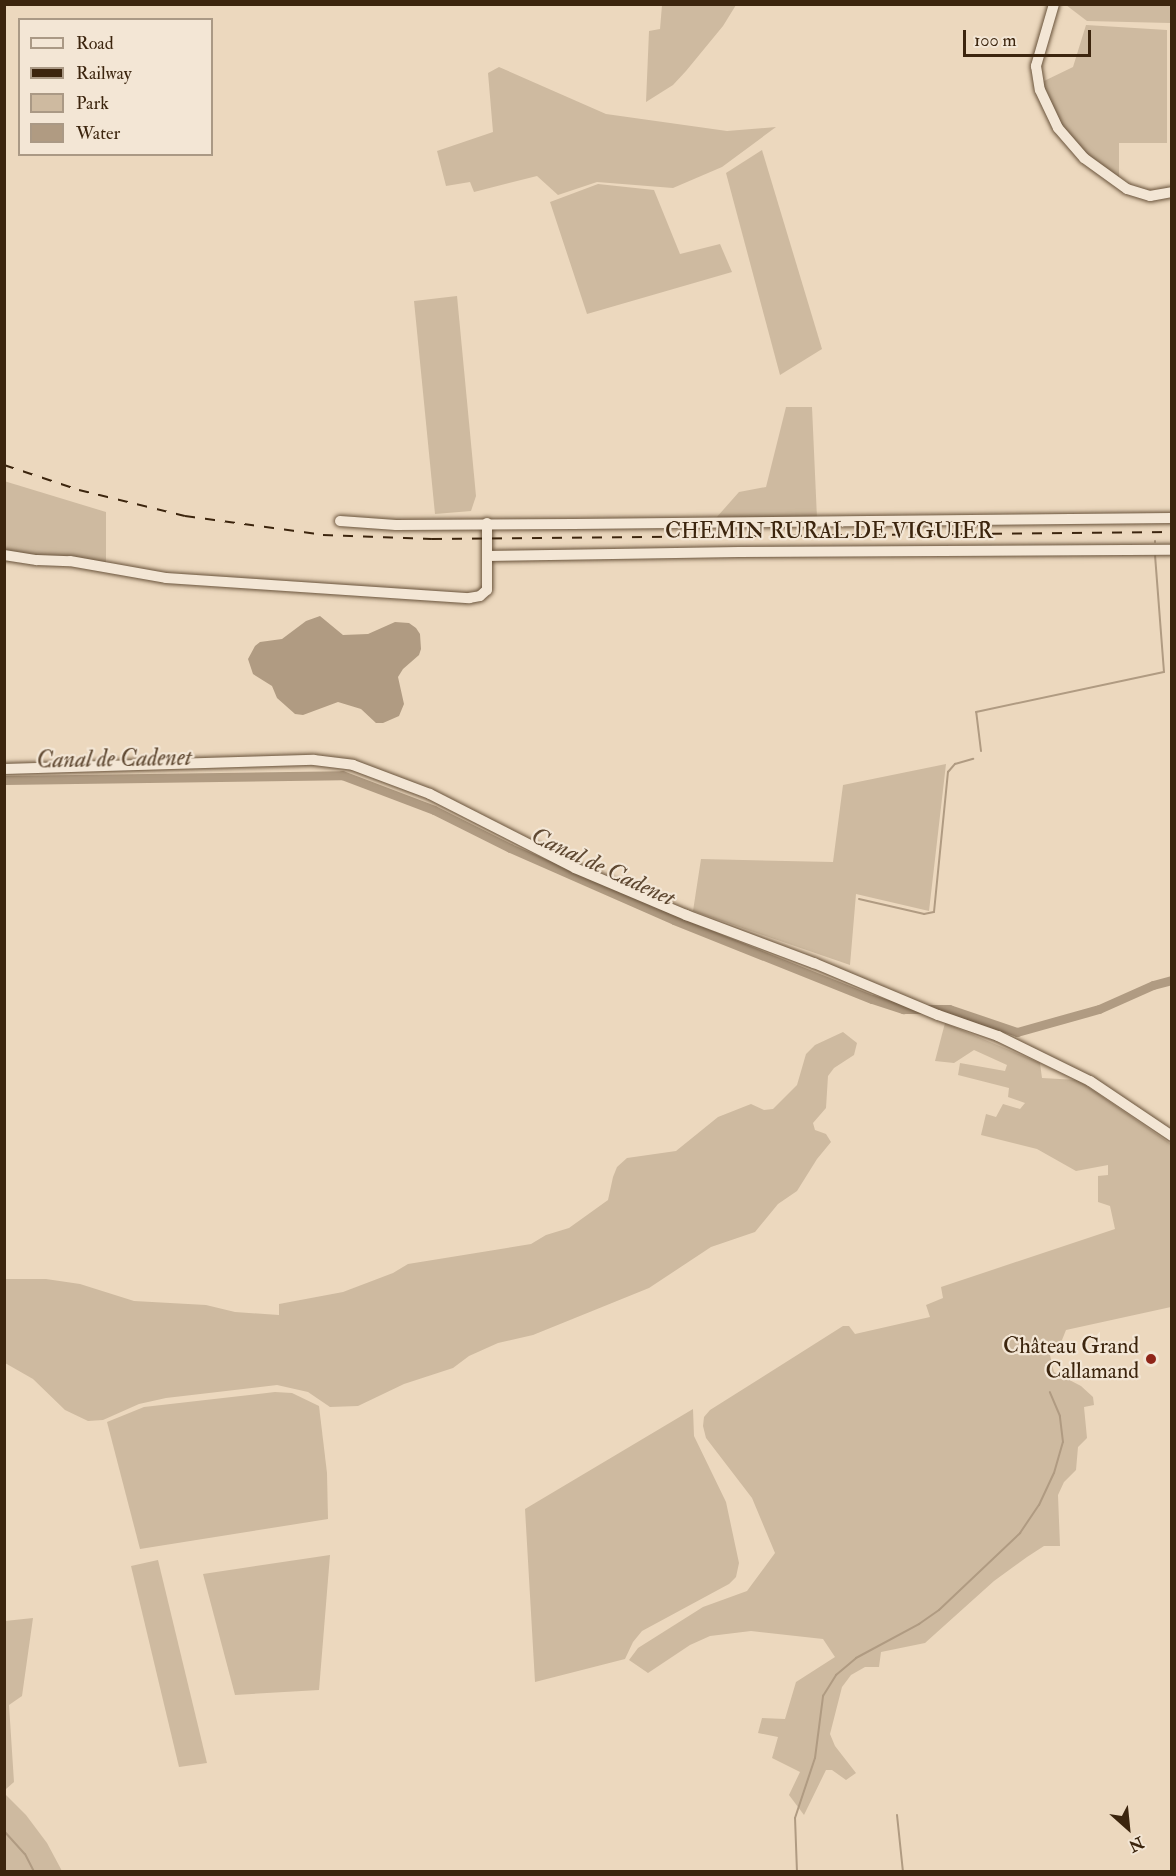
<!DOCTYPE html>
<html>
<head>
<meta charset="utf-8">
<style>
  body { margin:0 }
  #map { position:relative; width:1176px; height:1876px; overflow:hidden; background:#ecd8be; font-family:"IM FELL Double Pica",serif }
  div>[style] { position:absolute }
  .green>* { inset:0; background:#cebaa0 }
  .water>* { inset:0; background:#b09b82 }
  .stream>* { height:2px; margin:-1px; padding:0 1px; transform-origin:1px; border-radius:1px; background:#b09b82 }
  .canal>* { height:9px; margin:-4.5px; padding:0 4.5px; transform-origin:4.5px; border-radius:4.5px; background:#b09b82 }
  .roads { filter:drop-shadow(0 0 2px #68523a) drop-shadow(0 0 2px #68523a) }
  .minor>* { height:10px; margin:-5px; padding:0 5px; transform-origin:5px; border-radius:5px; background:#f3e6d5 }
  .rail>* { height:2px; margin-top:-1px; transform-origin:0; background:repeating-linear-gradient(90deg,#3c250e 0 10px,transparent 0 20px) }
  .dots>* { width:16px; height:16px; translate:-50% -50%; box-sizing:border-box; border:3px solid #f3e6d5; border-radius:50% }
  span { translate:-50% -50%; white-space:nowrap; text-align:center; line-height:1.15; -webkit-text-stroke:4.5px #f3e6d5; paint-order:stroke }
  .street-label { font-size:22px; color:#3c250e }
  .poi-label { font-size:22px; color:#3c250e }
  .right { translate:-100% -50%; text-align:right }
  .water-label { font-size:24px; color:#5f4831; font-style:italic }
  .frame { position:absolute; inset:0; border:6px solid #3c250e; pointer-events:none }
  .legend { position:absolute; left:18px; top:18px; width:195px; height:138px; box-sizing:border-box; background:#f3e6d5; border:2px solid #aa9985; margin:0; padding:8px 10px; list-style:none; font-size:18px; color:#3c250e }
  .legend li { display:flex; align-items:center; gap:12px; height:30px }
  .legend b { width:30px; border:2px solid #aa9985 }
  .north { position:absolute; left:1098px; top:1798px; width:60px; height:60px; -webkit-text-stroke:4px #f3e6d5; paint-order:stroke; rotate:153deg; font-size:16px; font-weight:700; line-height:24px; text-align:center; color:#3c250e }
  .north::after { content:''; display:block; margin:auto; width:21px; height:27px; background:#3c250e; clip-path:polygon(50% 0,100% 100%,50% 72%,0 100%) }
  .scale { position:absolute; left:963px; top:30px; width:128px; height:27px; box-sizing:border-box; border:3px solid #3c250e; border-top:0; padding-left:8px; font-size:18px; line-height:21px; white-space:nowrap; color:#3c250e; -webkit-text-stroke:4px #f3e6d5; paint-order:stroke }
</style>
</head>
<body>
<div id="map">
  <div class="green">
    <i style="clip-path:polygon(662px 5px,736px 5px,723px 26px,686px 71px,673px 85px,646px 102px,649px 31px,660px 29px)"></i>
    <i style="clip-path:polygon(1066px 5px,1171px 5px,1170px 23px,1087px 21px)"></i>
    <i style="clip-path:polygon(1086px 25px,1167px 30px,1167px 143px,1119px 143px,1119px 178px,1078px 150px,1065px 133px,1042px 82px,1073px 67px)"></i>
    <i style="clip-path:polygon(499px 67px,606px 114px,727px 131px,776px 127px,722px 167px,673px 188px,597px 182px,558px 195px,537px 176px,474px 192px,470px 182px,446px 186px,437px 151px,493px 132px,488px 73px)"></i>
    <i style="clip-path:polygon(762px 150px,822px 349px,780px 375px,726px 173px)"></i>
    <i style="clip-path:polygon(598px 184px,654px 190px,680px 254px,720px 244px,732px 272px,587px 314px,550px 202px)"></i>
    <i style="clip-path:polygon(457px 296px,476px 496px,471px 511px,435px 514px,414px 301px)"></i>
    <i style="clip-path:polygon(786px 407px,812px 407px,817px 518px,716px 518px,739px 492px,766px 487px)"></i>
    <i style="clip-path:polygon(4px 481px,106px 512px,106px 564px,5px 551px)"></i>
    <i style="clip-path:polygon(946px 764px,929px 911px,856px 894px,850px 965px,693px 911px,701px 859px,833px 862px,843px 785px)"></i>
    <i style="clip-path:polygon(945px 1023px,1040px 1063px,1042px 1078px,1078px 1080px,1171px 1144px,1171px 1307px,1066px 1330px,1060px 1345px,1048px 1347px,1054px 1372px,1081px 1386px,1093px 1397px,1094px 1405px,1084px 1407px,1087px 1438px,1078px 1447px,1076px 1470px,1064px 1482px,1058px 1495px,1060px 1546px,1044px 1546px,1027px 1557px,994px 1581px,925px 1643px,881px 1652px,879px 1667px,865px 1667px,851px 1675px,842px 1687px,830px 1734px,835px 1746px,856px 1773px,846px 1780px,832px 1770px,826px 1770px,804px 1815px,789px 1795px,800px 1772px,772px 1758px,778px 1737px,758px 1733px,762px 1718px,785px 1719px,796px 1682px,835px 1657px,823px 1639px,751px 1631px,710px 1636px,690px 1645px,648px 1673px,629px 1660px,638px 1648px,703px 1607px,747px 1591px,775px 1553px,752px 1498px,706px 1438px,703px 1426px,704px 1417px,710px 1410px,843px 1326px,849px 1326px,855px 1334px,930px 1317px,926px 1305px,943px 1298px,941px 1287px,1115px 1229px,1110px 1206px,1098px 1202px,1098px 1176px,1108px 1175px,1108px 1165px,1076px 1171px,1037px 1149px,981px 1135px,986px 1114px,996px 1117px,1003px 1104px,1020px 1109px,1025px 1103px,1008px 1097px,1009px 1088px,958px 1075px,960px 1063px,1005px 1071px,1007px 1065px,974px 1050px,954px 1063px,935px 1061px)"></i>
    <i style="clip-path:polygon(843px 1032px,857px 1043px,854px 1055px,834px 1068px,828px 1076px,826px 1108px,813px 1123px,815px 1130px,826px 1134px,831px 1142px,817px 1159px,797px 1191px,778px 1204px,755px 1232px,711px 1247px,649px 1288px,533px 1335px,498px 1343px,469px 1356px,453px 1368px,404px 1384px,358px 1406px,330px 1407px,308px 1392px,277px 1385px,166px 1398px,139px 1404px,103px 1420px,88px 1421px,65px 1410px,33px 1379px,5px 1363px,5px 1279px,46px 1279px,80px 1284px,134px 1301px,206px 1305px,235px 1312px,279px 1315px,279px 1304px,343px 1292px,393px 1273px,408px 1264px,531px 1244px,546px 1235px,569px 1228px,608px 1200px,613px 1177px,617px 1167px,627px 1158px,676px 1151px,718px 1117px,751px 1104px,764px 1110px,773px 1109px,797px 1085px,806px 1054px,815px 1045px)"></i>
    <i style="clip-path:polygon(275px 1392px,292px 1393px,319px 1406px,327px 1473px,328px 1519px,140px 1549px,107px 1422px,144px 1407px)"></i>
    <i style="clip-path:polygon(693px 1409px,694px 1436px,726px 1502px,739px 1563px,736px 1577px,729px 1584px,642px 1631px,633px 1642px,625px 1659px,535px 1682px,525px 1509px)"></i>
    <i style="clip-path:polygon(330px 1555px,319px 1690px,235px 1695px,203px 1574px)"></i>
    <i style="clip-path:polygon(158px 1560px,207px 1763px,179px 1767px,131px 1566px)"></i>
    <i style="clip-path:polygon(33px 1618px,22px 1696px,9px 1705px,14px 1782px,6px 1789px,6px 1795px,26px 1815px,47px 1843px,62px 1871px,5px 1871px,5px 1621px)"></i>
  </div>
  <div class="water">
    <i style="clip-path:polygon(320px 616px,343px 635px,368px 634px,395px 622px,409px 623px,416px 628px,420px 634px,421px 649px,419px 655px,403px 669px,398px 677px,404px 704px,399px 716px,383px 723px,376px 723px,361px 709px,338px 702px,303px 715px,295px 714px,277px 698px,272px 686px,253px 674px,248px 659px,255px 646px,260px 642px,282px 639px,306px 621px)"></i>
  </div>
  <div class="stream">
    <i style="left:1155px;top:542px;width:1px;rotate:-90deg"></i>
    <i style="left:981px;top:751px;width:39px;rotate:-97deg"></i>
    <i style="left:976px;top:712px;width:192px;rotate:-12deg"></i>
    <i style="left:1164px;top:672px;width:116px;rotate:-94.4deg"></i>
    <i style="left:859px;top:899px;width:67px;rotate:13deg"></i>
    <i style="left:924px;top:914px;width:10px;rotate:-11deg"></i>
    <i style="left:934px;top:912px;width:141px;rotate:-84.3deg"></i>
    <i style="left:948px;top:772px;width:11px;rotate:-49deg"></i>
    <i style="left:955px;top:764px;width:19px;rotate:-16deg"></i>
    <i style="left:897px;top:1815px;width:57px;rotate:84deg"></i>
    <i style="left:4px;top:1831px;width:31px;rotate:48deg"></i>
    <i style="left:25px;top:1854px;width:20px;rotate:63deg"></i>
    <i style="left:797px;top:1872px;width:54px;rotate:-92.1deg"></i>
    <i style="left:795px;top:1818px;width:63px;rotate:-71.6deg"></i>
    <i style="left:815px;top:1758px;width:63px;rotate:-82.6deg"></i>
    <i style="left:823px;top:1696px;width:25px;rotate:-58deg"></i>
    <i style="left:836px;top:1675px;width:26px;rotate:-40deg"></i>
    <i style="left:856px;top:1658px;width:72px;rotate:-28.4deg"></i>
    <i style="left:919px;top:1624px;width:24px;rotate:-35deg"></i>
    <i style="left:939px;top:1610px;width:112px;rotate:-43.5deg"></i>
    <i style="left:1020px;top:1533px;width:34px;rotate:-56deg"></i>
    <i style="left:1039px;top:1505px;width:35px;rotate:-65deg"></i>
    <i style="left:1054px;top:1473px;width:32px;rotate:-74deg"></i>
    <i style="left:1063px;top:1442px;width:26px;rotate:-97deg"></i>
    <i style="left:1060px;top:1416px;width:26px;rotate:-113deg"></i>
  </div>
  <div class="canal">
    <i style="left:4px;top:780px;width:338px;rotate:-0.8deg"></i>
    <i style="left:342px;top:775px;width:98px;rotate:20.8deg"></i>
    <i style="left:434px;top:810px;width:85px;rotate:26.6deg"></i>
    <i style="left:510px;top:848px;width:179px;rotate:23.7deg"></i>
    <i style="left:674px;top:920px;width:213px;rotate:21.8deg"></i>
    <i style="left:872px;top:999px;width:33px;rotate:18deg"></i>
    <i style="left:903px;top:1009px;width:46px"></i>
    <i style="left:949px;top:1009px;width:72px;rotate:18.7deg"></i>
    <i style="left:1017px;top:1032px;width:85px;rotate:-15.7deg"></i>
    <i style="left:1099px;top:1009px;width:59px;rotate:-24deg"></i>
    <i style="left:1153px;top:985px;width:20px;rotate:-15deg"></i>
  </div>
  <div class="roads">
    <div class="minor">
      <i style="left:1054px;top:4px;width:65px;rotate:106.2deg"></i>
      <i style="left:1036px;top:66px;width:24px;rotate:81deg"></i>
      <i style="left:1040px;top:90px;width:42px;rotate:64.7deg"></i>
      <i style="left:1058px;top:128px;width:40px;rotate:49deg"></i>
      <i style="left:1084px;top:158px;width:53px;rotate:35.8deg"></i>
      <i style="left:1127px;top:189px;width:24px;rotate:17deg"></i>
      <i style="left:1150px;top:196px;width:22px;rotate:-10deg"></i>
      <i style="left:340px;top:521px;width:56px;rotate:4.1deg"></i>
      <i style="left:396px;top:525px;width:177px;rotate:-0.3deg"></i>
      <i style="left:573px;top:524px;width:599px;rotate:-0.57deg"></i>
      <i style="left:4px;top:555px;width:33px;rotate:9deg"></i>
      <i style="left:37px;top:560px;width:33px;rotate:2deg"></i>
      <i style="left:70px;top:561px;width:97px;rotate:10deg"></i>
      <i style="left:166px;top:578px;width:304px;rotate:3.8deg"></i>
      <i style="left:469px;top:598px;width:11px;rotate:-10deg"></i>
      <i style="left:480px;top:596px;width:9px;rotate:-41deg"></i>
      <i style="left:487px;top:590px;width:67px;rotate:-90deg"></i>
      <i style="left:487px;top:556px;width:252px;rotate:-0.9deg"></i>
      <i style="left:739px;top:552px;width:433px;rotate:-0.3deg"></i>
      <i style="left:4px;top:769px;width:310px;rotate:-1.7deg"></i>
      <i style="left:314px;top:760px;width:39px;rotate:7deg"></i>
      <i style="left:353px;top:765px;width:82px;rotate:20.6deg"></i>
      <i style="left:430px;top:794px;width:163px;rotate:27deg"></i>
      <i style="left:575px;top:868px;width:121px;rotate:22.9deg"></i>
      <i style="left:686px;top:915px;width:137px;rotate:20.6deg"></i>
      <i style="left:814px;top:963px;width:134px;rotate:22.8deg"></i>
      <i style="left:938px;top:1015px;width:64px;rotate:19.3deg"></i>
      <i style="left:998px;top:1036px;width:102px;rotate:26.1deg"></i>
      <i style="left:1090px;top:1081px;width:99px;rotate:33.9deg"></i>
    </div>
  </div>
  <div class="rail">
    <i style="left:4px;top:465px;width:79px;rotate:18.4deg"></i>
    <i style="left:79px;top:490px;width:109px;rotate:13.8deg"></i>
    <i style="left:185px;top:516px;width:139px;rotate:7.8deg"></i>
    <i style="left:323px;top:535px;width:109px;rotate:2.1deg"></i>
    <i style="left:432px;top:539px;width:740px;rotate:-0.54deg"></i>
  </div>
  <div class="dots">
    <i style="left:1151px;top:1359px;background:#8f2418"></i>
  </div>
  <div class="street-label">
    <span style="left:829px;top:532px">CHEMIN RURAL DE VIGUIER</span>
  </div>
  <div class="poi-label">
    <span class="right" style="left:1139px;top:1359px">Château Grand<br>Callamand</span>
  </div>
  <div class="water-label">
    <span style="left:114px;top:759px;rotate:-1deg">Canal de Cadenet</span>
    <span style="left:603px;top:867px;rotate:25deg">Canal de Cadenet</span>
  </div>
  <div class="frame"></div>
  <ul class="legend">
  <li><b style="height:8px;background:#f3e6d5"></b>Road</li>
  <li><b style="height:8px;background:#3c250e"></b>Railway</li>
  <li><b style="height:16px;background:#cebaa0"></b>Park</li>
  <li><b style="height:16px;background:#b09b82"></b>Water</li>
  </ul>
  <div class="north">N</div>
  <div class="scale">100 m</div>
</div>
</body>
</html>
